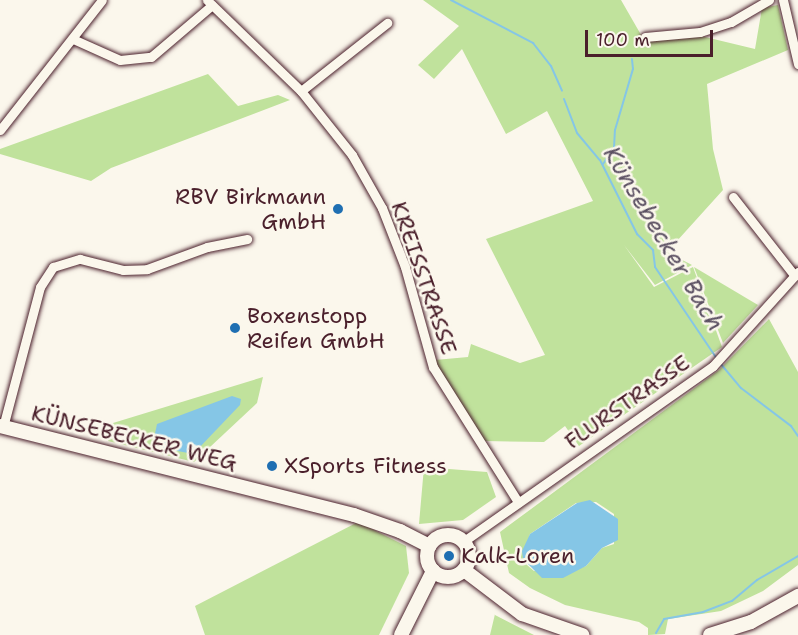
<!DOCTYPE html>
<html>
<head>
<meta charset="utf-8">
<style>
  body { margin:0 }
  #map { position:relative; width:798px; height:635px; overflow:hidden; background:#fbf7ec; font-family:"Shantell Sans",sans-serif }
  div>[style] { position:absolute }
  .green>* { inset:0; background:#c0e29c }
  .water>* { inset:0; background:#85c6e6 }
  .stream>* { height:2px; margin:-1px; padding:0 1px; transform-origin:1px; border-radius:1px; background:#85c6e6 }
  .roads { filter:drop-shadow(0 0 2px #4a1f2b) drop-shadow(0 0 2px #4a1f2b) }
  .street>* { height:9px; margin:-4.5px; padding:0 4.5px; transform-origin:4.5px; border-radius:4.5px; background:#fbf7ec }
  .secondary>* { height:14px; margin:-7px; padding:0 7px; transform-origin:7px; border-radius:7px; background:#fbf7ec }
  .secondary>.ring { margin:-7px; padding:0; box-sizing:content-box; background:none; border:14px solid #fbf7ec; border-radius:50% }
  .dots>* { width:16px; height:16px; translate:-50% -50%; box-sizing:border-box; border:3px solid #fbf7ec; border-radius:50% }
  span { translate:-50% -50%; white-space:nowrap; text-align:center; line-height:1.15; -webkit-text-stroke:5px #fbf7ec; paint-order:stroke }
  .poi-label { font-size:22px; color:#4a1f2b }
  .right { translate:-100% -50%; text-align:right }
  .left { translate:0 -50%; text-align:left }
  .street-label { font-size:22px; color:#4a1f2b }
  .water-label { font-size:24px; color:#5c5163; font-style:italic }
  .scale { position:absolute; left:585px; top:30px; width:128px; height:27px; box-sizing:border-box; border:3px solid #4a1f2b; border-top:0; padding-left:8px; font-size:18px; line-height:21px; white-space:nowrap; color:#4a1f2b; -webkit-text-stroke:4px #fbf7ec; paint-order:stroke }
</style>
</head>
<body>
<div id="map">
  <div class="green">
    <i style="clip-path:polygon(423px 0,621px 0,644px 40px,701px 36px,755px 49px,762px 8px,778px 5px,788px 50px,707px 84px,713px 149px,723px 190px,667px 252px,692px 265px,655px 285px,624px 245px,654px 287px,693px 267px,722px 347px,579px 446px,565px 426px,544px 442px,484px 441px,439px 369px,435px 360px,468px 357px,471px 344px,520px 363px,545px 355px,486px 239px,593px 201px,547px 111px,506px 134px,462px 49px,434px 79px,418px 65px,459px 26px)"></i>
    <i style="clip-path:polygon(208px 74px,238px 106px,278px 95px,290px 100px,111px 168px,91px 181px,0 154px,0 149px)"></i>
    <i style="clip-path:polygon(694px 267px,758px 305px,723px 343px)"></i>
    <i style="clip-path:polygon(evenodd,769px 319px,798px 372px,798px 565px,763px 591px,721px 611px,668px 619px,665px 634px,648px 635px,648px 628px,639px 622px,565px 605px,530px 588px,509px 573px,500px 532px,719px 370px,769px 319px,596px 502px,614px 514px,614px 544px,602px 548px,586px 566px,572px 571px,534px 571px,527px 565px,523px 559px,530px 534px,576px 503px,596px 502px)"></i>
    <i style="clip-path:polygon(263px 377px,257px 403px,194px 462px,108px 441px,113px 423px)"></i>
    <i style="clip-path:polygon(424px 467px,487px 472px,496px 497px,463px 520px,419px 524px)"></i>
    <i style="clip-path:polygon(358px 522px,406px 546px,409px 573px,379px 635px,205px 635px,195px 606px)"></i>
    <i style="clip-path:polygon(495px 614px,495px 615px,534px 635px,490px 635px)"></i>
  </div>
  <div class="water">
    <i style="clip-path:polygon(232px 396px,241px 399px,240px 405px,197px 450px,188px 453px,157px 447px,153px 443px,157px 424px)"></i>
    <i style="clip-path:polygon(590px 500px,618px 519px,618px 540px,602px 548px,586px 566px,563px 578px,542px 578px,523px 559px,522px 551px,530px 534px,577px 503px)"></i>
  </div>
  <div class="stream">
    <i style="left:451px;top:0;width:93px;rotate:27.7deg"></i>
    <i style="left:533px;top:43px;width:29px;rotate:52deg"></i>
    <i style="left:551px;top:66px;width:27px;rotate:66deg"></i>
    <i style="left:564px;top:99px;width:36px;rotate:69deg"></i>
    <i style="left:577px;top:133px;width:35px;rotate:50deg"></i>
    <i style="left:600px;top:160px;width:83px;rotate:63.4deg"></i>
    <i style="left:637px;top:234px;width:23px;rotate:45deg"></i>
    <i style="left:653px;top:250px;width:17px;rotate:83deg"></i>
    <i style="left:655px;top:267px;width:111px;rotate:56deg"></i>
    <i style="left:603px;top:164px;width:19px;rotate:-55deg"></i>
    <i style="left:614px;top:148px;width:18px;rotate:-87deg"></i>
    <i style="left:615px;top:130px;width:64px;rotate:-73.6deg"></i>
    <i style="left:633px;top:69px;width:10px;rotate:-96deg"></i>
    <i style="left:720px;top:363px;width:33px;rotate:50deg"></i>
    <i style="left:741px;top:388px;width:63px;rotate:37.2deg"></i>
    <i style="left:791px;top:426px;width:12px;rotate:55deg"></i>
    <i style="left:656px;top:633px;width:16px;rotate:-60deg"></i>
    <i style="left:664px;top:619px;width:40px;rotate:-10deg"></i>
    <i style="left:703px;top:612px;width:31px;rotate:-21deg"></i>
    <i style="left:732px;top:601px;width:33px;rotate:-40deg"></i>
    <i style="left:757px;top:580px;width:48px;rotate:-30.3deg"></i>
  </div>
  <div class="roads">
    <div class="street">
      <i style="left:207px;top:0;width:131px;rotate:44.1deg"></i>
      <i style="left:301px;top:91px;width:82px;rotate:51.4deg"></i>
      <i style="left:352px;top:155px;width:61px;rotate:60.5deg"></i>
      <i style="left:382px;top:208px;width:63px;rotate:68.7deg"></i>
      <i style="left:405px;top:267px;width:104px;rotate:74.4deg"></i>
      <i style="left:433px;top:367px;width:160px;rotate:57.8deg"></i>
      <i style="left:783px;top:0;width:66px;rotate:76.8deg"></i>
      <i style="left:645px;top:37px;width:55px;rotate:-5.2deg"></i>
      <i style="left:700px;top:32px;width:33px;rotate:-18deg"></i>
      <i style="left:731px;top:22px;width:44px;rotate:-30.1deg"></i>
      <i style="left:73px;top:39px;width:51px;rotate:24.1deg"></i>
      <i style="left:120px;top:60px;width:31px;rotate:-6deg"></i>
      <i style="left:151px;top:57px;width:80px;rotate:-40.4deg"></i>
      <i style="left:301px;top:91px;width:110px;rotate:-38.3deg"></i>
      <i style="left:0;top:130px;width:165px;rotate:-51.9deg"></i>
      <i style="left:733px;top:197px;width:100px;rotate:51.9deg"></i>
      <i style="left:3px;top:427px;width:145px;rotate:-75.2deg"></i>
      <i style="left:40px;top:287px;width:24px;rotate:-57deg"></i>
      <i style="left:53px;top:267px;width:28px;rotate:-17deg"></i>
      <i style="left:80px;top:259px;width:44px;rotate:14.3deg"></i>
      <i style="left:123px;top:270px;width:24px;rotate:-2deg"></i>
      <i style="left:147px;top:269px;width:64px;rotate:-20.1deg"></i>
      <i style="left:207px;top:247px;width:41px;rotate:-11.3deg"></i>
      <i style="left:464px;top:541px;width:304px;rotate:-35.1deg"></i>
      <i style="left:713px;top:366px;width:127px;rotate:-47.9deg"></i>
    </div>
    <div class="secondary">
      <i style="left:0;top:426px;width:365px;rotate:14.1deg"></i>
      <i style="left:354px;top:515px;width:49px;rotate:19.2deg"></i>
      <i style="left:400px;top:531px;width:33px;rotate:27deg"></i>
      <i class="ring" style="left:427px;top:535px;width:28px;height:28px"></i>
      <i style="left:464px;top:570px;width:73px;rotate:37.2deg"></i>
      <i style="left:522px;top:614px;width:64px;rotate:19.3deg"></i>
      <i style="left:401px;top:635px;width:72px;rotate:-63.4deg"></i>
      <i style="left:710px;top:635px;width:43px;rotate:-17.6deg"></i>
      <i style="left:751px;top:622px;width:54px;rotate:-29deg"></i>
    </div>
  </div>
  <div class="dots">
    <i style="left:338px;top:209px;background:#1f6fb2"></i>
    <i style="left:235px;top:328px;background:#1f6fb2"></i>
    <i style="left:272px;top:466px;background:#1f6fb2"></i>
    <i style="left:449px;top:556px;background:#1f6fb2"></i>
  </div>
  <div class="poi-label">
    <span class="right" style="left:326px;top:209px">RBV Birkmann<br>GmbH</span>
    <span class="left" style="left:247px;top:328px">Boxenstopp<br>Reifen GmbH</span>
    <span class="left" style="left:284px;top:466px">XSports Fitness</span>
    <span class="left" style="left:461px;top:556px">Kalk-Loren</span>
  </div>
  <div class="street-label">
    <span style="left:424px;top:278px;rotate:71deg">KREISSTRASSE</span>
    <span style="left:627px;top:402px;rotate:-35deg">FLURSTRASSE</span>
    <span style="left:134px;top:438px;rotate:14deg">KÜNSEBECKER WEG</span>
  </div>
  <div class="water-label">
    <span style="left:663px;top:239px;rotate:59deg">Künsebecker Bach</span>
  </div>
  <div class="scale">100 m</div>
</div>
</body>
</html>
